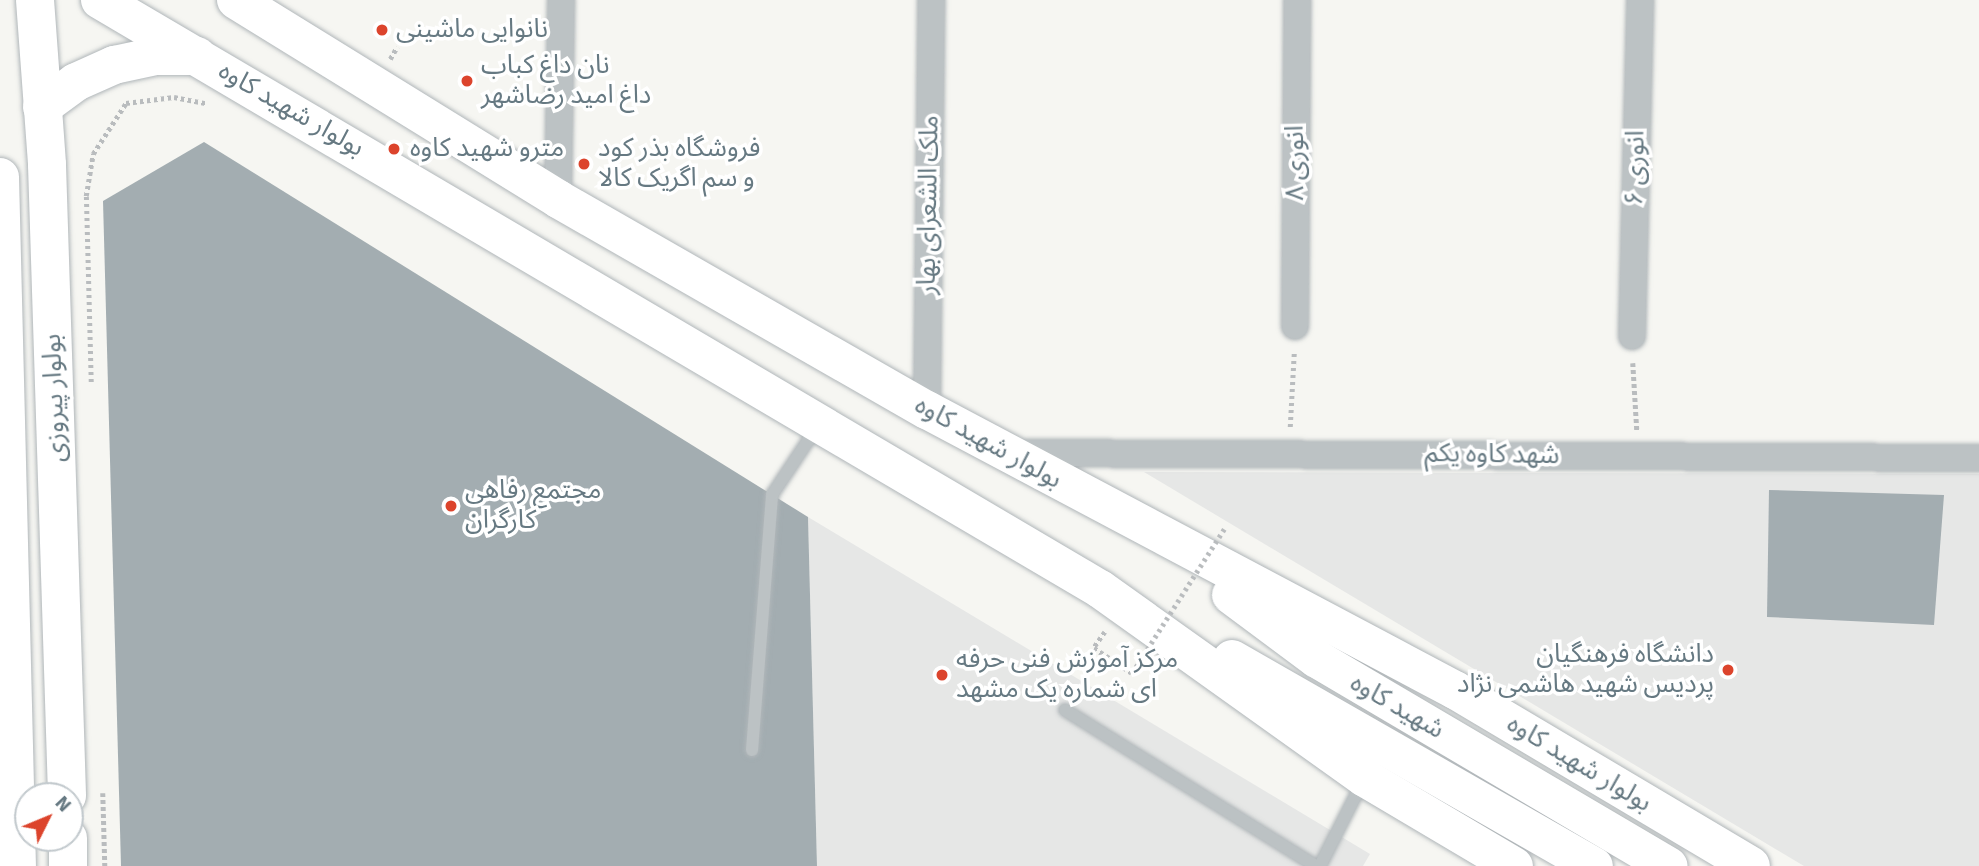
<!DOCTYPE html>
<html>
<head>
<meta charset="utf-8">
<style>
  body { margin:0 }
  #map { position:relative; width:1979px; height:866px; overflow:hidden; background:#f6f6f2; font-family:Signika,"Noto Sans Arabic",sans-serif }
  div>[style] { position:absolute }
  .built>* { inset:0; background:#e6e7e6 }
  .building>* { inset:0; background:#a3adb1 }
  .path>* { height:4.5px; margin-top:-2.25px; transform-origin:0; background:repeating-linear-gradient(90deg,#b9bcbe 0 3.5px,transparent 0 7px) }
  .roads { filter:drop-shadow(0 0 2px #b0b6b9) drop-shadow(0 0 2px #b0b6b9) }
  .service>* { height:12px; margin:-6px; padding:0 6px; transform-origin:6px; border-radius:6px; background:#bcc2c4 }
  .minor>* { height:26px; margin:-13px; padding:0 13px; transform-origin:13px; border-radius:13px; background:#bcc2c4 }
  .primary>* { height:38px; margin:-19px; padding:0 19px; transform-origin:19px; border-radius:19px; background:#fff }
  .path-bridge>* { height:4.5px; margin-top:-2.25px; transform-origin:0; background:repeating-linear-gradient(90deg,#b9bcbe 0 3.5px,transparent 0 7px) }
  .dots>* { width:19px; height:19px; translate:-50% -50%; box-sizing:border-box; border:4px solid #fff; border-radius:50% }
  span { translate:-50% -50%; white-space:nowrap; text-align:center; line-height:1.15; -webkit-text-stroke:7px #fff; paint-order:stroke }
  .poi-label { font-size:26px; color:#667982 }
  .left { translate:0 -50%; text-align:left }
  .right { translate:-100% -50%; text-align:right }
  .street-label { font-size:26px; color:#667982 }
  .north { position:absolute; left:14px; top:782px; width:70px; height:70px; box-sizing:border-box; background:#fff; border:2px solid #c2c9cd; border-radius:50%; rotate:47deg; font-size:19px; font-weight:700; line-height:28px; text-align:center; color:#667982 }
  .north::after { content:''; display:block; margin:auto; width:24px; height:32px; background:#dc442c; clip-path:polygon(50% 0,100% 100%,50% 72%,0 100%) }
</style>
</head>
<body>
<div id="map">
  <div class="built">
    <i style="clip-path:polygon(1144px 472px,1979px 474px,1979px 866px,1804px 866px)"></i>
    <i style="clip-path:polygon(808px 517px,1370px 854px,1363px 866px,817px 866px)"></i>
  </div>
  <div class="building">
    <i style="clip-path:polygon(204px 142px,808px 517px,817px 866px,121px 866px,103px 201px)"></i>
    <i style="clip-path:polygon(1769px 490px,1944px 495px,1934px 625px,1767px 617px)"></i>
  </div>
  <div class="path">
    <i style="left:390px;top:59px;width:14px;rotate:-60deg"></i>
    <i style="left:1633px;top:363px;width:68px;rotate:86.6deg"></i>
    <i style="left:91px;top:382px;width:186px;rotate:-91.5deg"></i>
    <i style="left:86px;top:196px;width:43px;rotate:-80.5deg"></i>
    <i style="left:93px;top:154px;width:61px;rotate:-57.1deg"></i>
    <i style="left:126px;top:103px;width:48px;rotate:-7.1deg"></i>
    <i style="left:174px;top:97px;width:32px;rotate:11deg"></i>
    <i style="left:1290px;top:427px;width:75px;rotate:-86.9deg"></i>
    <i style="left:1105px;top:632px;width:19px;rotate:125deg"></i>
    <i style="left:1094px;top:648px;width:45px;rotate:33.3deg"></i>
    <i style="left:103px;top:793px;width:73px;rotate:88.4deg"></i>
  </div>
  <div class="roads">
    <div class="service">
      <i style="left:1065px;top:710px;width:296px;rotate:31.9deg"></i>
      <i style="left:752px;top:750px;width:256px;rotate:-85.5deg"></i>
      <i style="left:772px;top:495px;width:82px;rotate:-56.5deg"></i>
      <i style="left:1320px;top:866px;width:95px;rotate:-63.2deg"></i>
    </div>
    <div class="minor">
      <i style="left:558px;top:199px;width:199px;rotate:-89.1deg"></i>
      <i style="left:1295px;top:326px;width:326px;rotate:-89.6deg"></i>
      <i style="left:1632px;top:336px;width:336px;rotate:-88.6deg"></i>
      <i style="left:927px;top:410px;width:410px;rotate:-89.4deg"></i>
      <i style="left:1014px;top:453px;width:965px;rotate:0.3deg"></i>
    </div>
    <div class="primary">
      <i style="left:35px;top:0;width:165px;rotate:85.8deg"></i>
      <i style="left:47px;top:165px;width:631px;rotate:88.18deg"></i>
      <i style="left:100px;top:0;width:1161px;rotate:30.5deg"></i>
      <i style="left:1100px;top:589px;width:325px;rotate:35.5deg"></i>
      <i style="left:1365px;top:778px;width:173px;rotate:30.6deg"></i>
      <i style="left:236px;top:0;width:379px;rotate:31.7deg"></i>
      <i style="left:558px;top:199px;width:425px;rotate:29.8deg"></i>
      <i style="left:927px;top:410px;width:598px;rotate:27.94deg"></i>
      <i style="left:1455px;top:690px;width:344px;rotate:30.7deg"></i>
      <i style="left:42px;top:107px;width:42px;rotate:-36.3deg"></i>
      <i style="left:76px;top:82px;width:42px;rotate:-24.1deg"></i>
      <i style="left:114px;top:65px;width:43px;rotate:-12.1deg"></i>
      <i style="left:156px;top:56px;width:41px"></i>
      <i style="left:0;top:177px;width:689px;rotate:88.59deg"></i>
      <i style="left:1231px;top:595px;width:107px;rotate:36.7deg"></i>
      <i style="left:1317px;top:659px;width:408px;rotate:30.5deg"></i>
      <i style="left:1232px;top:659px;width:417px;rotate:29.8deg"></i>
      <i style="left:68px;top:838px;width:28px;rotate:90deg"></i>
    </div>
  </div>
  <div class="path-bridge">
    <i style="left:1132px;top:673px;width:171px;rotate:-57.4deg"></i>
  </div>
  <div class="dots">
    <i style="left:382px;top:30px;background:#dc442c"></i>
    <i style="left:467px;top:81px;background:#dc442c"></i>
    <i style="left:394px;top:149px;background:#dc442c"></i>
    <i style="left:584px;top:164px;background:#dc442c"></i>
    <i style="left:451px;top:506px;background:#dc442c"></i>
    <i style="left:1728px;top:670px;background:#dc442c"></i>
    <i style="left:942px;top:675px;background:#dc442c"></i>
  </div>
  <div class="poi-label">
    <span class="left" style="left:396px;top:30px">نانوایی ماشینی</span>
    <span class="left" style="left:481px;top:81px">نان داغ کباب<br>داغ امید رضاشهر</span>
    <span class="left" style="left:410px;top:149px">مترو شهید کاوه</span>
    <span class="left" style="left:598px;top:164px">فروشگاه بذر کود<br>و سم اگریک کالا</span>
    <span class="left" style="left:465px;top:506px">مجتمع رفاهی<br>کارگران</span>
    <span class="right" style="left:1714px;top:670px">دانشگاه فرهنگیان<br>پردیس شهید هاشمی نژاد</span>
    <span class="left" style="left:956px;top:675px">مرکز آموزش فنی حرفه<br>ای شماره یک مشهد</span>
  </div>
  <div class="street-label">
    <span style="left:291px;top:110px;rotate:30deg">بولوار شهید کاوه</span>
    <span style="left:1296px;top:163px;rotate:-90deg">انوری ۸</span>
    <span style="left:1636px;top:168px;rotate:-89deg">انوری ۶</span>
    <span style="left:929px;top:205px;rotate:-89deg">ملک الشعرای بهار</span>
    <span style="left:55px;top:398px;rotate:-92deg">بولوار پیروزی</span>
    <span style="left:988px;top:443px;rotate:29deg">بولوار شهید کاوه</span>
    <span style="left:1492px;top:455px;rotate:1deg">شهد کاوه یکم</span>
    <span style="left:1397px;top:707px;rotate:30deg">شهید کاوه</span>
    <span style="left:1579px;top:764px;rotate:31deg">بولوار شهید کاوه</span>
  </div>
  <div class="north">N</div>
</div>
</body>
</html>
